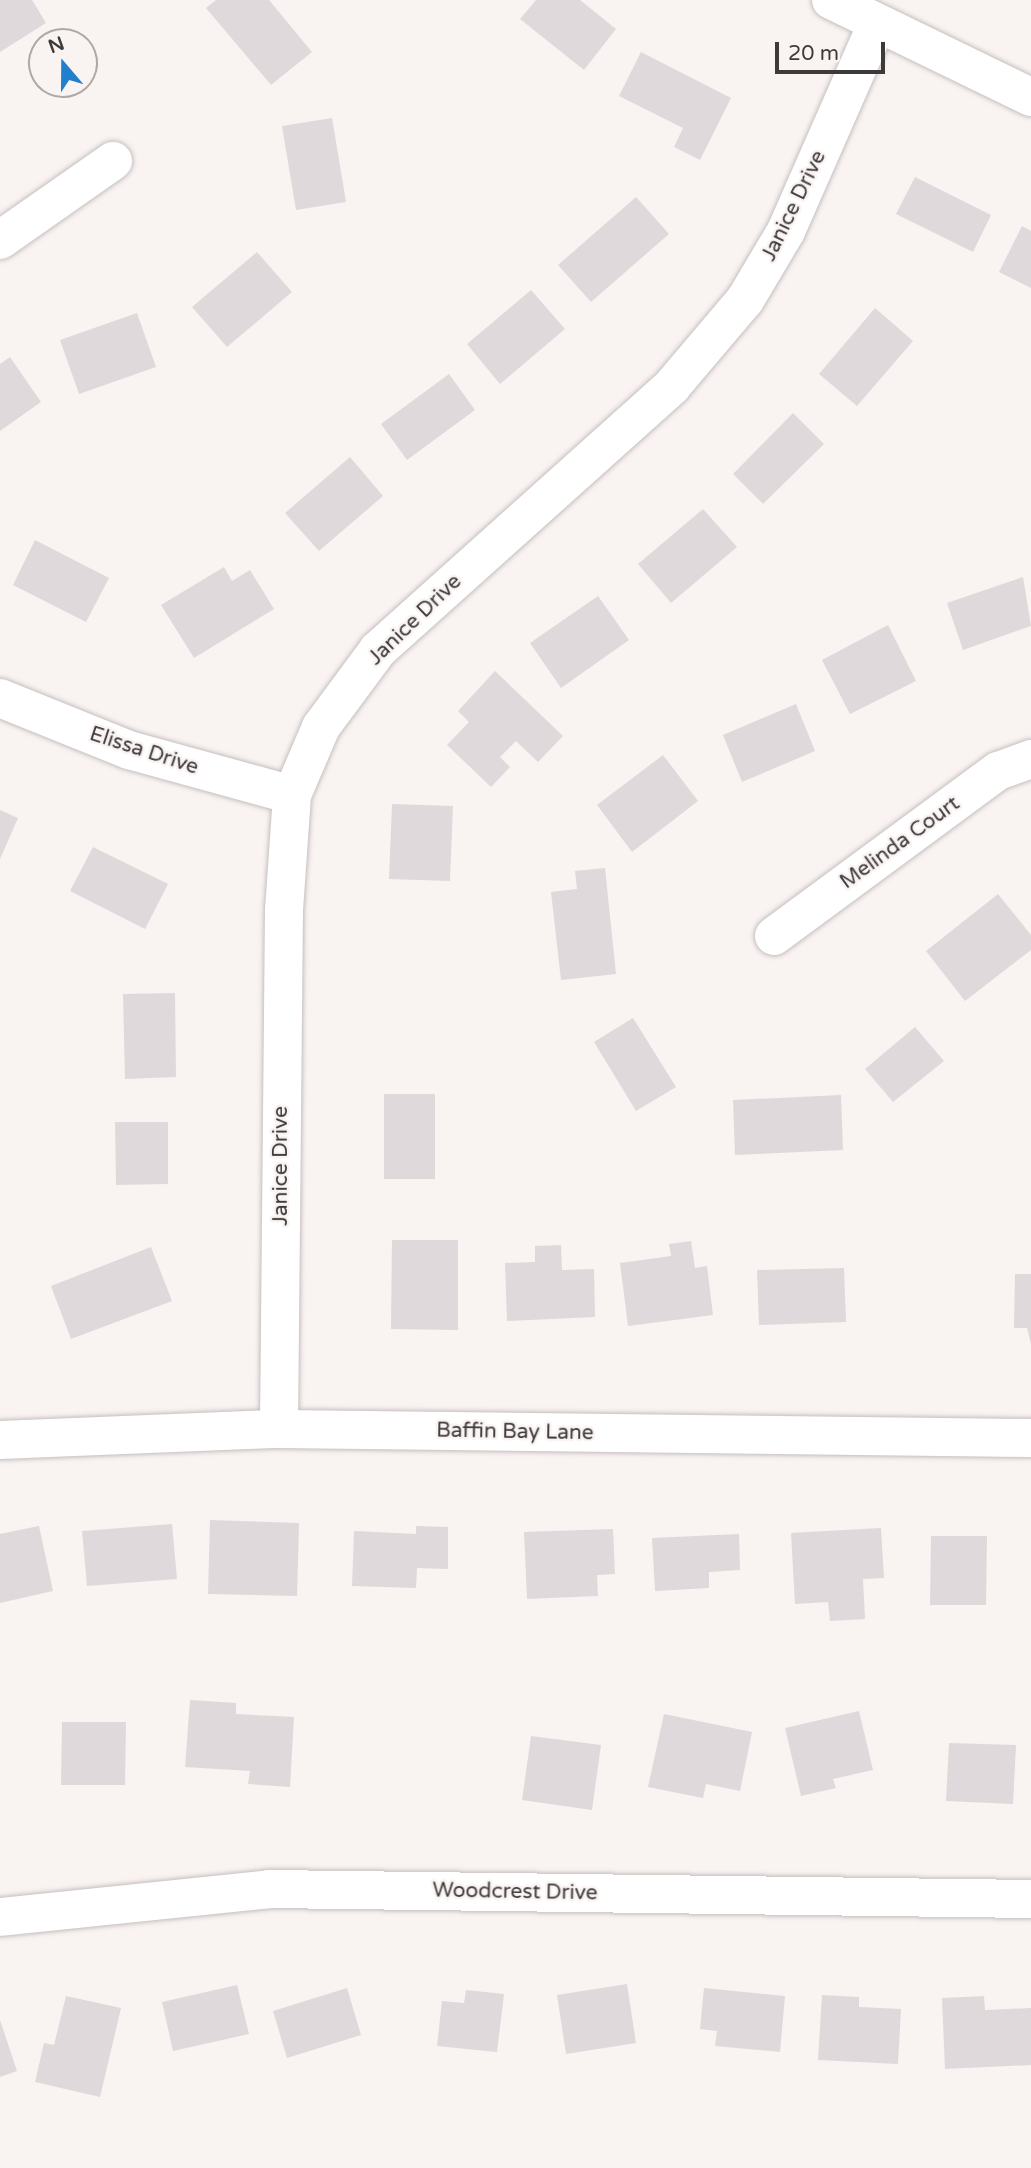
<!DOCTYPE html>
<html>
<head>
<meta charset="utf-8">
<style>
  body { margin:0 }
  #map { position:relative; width:1031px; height:2168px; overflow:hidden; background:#f9f3f2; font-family:"Varela Round",sans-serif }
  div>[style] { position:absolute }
  .building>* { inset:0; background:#dfd9db }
  .roads { filter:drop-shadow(0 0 2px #c5bfbe) drop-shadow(0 0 2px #c5bfbe) }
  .minor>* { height:38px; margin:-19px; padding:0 19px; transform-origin:19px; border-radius:19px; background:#fff }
  .secondary>* { height:38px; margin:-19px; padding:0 19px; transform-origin:19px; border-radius:19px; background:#fff }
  span { translate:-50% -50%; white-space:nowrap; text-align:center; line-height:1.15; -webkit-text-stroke:5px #f9f3f2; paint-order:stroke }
  .street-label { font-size:21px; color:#3d3b3a }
  .north { position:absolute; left:28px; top:28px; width:70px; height:70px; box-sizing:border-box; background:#f9f3f2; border:2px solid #aea9a8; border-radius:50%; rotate:340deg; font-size:19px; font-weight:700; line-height:28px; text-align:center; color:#3d3b3a }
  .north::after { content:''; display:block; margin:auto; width:24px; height:32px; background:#227fcc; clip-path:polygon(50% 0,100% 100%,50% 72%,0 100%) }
  .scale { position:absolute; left:775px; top:42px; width:110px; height:32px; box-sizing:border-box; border:4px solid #3d3b3a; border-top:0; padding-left:9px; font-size:21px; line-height:24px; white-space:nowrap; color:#3d3b3a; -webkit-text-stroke:5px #f9f3f2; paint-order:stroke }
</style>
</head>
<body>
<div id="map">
  <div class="building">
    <i style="clip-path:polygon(0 0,32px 0,46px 23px,0 52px)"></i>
    <i style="clip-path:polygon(216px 0,269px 0,312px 52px,271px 85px,206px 8px)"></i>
    <i style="clip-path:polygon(536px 0,580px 0,616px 29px,584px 70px,520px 19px)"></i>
    <i style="clip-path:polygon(641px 52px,731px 98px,700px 160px,674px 147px,683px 128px,619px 96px)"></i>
    <i style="clip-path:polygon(332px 118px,346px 202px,296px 210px,282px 126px)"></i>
    <i style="clip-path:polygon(915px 177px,991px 215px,973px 252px,896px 214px)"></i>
    <i style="clip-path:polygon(636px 197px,669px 234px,591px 302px,558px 265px)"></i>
    <i style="clip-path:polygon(1022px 226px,1031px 231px,1031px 288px,999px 272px)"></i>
    <i style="clip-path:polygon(257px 252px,292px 292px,227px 347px,192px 307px)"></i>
    <i style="clip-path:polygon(531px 290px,565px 329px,500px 384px,467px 344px)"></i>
    <i style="clip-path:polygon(875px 308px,913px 341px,857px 406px,819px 374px)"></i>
    <i style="clip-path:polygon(137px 313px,156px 367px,79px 394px,60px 340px)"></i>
    <i style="clip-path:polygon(10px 357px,41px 402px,0 431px,0 364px)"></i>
    <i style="clip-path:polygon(449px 374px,475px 410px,407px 460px,381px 424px)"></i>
    <i style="clip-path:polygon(793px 413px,824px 444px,763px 504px,733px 474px)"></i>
    <i style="clip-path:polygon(350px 457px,383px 496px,319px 551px,285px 513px)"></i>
    <i style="clip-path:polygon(703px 509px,737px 547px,671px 603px,638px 564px)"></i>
    <i style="clip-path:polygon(35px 540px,109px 578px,86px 622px,13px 585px)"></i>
    <i style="clip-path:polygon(224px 567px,232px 581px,250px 570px,274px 609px,194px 658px,161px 605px)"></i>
    <i style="clip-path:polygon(1023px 577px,1031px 626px,963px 650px,947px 603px)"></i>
    <i style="clip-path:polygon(598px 596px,629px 640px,561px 688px,530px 643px)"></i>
    <i style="clip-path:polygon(888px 625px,916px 681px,850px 714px,822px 660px)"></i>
    <i style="clip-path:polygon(495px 671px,563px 736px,538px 762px,516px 741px,500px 757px,510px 767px,491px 787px,447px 745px,469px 722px,458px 711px)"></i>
    <i style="clip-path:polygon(796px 704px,815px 751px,742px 782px,723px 735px)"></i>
    <i style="clip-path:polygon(663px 755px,698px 801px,632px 852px,597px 805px)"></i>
    <i style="clip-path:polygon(392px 804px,453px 806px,450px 881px,389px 879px)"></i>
    <i style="clip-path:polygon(0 810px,18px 818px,0 859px)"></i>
    <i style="clip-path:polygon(93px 847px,168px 884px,145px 929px,70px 891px)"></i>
    <i style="clip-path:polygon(605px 868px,616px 974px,561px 980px,551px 892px,577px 889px,575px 871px)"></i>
    <i style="clip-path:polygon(998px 894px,1031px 935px,1031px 950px,965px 1001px,926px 951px)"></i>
    <i style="clip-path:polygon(175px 993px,176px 1077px,125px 1079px,123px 994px)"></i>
    <i style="clip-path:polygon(633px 1018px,676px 1087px,636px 1111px,594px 1042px)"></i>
    <i style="clip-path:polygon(915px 1027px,944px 1061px,893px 1102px,865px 1069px)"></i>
    <i style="clip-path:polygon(384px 1094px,435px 1094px,435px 1179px,384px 1179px)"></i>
    <i style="clip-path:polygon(841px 1095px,843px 1150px,735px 1155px,733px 1100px)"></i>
    <i style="clip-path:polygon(115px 1122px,168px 1122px,168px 1184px,116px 1185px)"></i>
    <i style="clip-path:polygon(392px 1240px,458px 1240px,458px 1330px,391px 1329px)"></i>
    <i style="clip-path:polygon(691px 1241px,695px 1268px,707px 1266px,713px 1315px,628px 1326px,620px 1263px,671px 1256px,669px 1244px)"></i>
    <i style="clip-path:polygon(561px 1245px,562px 1270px,594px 1269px,595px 1317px,507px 1321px,505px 1263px,535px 1262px,535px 1246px)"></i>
    <i style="clip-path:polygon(151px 1247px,172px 1301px,71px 1339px,51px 1286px)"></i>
    <i style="clip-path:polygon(844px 1268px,846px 1322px,759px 1325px,757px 1270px)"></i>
    <i style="clip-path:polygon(1015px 1274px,1031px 1274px,1031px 1344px,1027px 1328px,1014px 1328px)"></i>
    <i style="clip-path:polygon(210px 1520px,299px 1523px,297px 1596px,208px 1594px)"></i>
    <i style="clip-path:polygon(172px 1524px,177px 1579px,87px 1586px,82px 1531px)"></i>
    <i style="clip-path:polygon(39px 1526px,53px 1591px,0 1603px,0 1534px)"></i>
    <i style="clip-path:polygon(416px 1526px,448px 1527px,448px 1569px,417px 1568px,416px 1588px,352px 1586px,354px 1531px,416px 1534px)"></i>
    <i style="clip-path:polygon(881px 1528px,884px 1578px,863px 1579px,865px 1619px,830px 1621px,828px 1602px,795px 1604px,791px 1533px)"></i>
    <i style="clip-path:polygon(613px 1529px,615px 1574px,597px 1575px,598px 1596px,527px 1599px,524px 1532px)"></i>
    <i style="clip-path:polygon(739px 1534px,740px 1570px,709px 1572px,709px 1588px,655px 1591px,652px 1538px)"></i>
    <i style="clip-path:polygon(931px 1536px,987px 1536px,986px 1605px,930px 1605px)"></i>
    <i style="clip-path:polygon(190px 1700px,236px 1703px,236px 1714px,294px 1717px,290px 1787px,248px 1784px,250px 1771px,185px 1767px)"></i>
    <i style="clip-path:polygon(859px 1711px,873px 1770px,833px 1779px,836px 1788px,801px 1796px,785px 1728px)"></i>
    <i style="clip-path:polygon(664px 1714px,752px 1732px,740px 1791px,706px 1784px,703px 1798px,648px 1787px)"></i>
    <i style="clip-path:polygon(62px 1722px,126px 1722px,125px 1785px,61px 1785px)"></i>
    <i style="clip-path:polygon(531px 1736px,601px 1745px,592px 1810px,522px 1800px)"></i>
    <i style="clip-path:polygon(949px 1743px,1016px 1745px,1013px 1804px,946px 1801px)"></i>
    <i style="clip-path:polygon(627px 1984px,636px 2043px,566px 2054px,557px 1995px)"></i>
    <i style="clip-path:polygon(237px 1985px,249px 2034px,173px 2051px,162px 2002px)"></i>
    <i style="clip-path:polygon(347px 1988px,361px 2035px,287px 2058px,273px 2011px)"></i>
    <i style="clip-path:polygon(704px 1988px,785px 1996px,780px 2052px,715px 2046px,717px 2031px,700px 2029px)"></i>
    <i style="clip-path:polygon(466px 1990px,504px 1994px,497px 2052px,437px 2046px,442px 2001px,464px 2003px)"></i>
    <i style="clip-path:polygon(822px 1995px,859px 1997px,859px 2007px,901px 2009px,898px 2064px,818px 2060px)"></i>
    <i style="clip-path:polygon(66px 1996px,121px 2008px,100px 2097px,35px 2082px,44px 2043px,54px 2045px)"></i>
    <i style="clip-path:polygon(984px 1996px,985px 2010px,1031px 2008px,1031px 2065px,945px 2069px,942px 1998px)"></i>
    <i style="clip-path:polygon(0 2020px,17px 2071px,0 2077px)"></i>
  </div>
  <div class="roads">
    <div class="minor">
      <i style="left:0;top:240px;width:138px;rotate:-35deg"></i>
      <i style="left:0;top:698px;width:139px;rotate:22deg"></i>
      <i style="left:129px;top:750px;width:169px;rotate:15.4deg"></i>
      <i style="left:774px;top:936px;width:278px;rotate:-36.4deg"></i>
      <i style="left:998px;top:771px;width:35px;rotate:-20deg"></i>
      <i style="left:279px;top:1429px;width:519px;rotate:-89.45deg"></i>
      <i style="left:284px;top:910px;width:115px;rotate:-86deg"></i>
      <i style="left:292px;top:795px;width:74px;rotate:-66.9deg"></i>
      <i style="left:321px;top:727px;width:96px;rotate:-53.5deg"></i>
      <i style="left:378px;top:650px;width:395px;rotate:-41.9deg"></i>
      <i style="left:672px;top:386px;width:113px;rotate:-49.7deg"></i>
      <i style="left:745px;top:300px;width:80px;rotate:-59.3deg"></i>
      <i style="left:786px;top:231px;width:226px;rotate:-66.3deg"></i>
      <i style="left:0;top:1440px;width:279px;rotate:-2.3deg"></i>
      <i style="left:279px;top:1429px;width:752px;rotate:0.69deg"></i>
      <i style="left:0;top:1917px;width:270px;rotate:-5.9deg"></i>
      <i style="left:269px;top:1889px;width:762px;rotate:0.75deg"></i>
    </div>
    <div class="secondary">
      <i style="left:831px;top:0;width:222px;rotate:25.9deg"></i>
    </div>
  </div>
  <div class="street-label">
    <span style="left:794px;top:206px;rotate:-64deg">Janice Drive</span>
    <span style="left:415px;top:620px;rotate:-44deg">Janice Drive</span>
    <span style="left:144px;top:751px;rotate:18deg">Elissa Drive</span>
    <span style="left:900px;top:843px;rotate:-36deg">Melinda Court</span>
    <span style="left:281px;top:1166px;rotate:-90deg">Janice Drive</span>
    <span style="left:515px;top:1432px;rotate:1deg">Baffin Bay Lane</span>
    <span style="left:515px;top:1892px;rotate:1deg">Woodcrest Drive</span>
  </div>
  <div class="north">N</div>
  <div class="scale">20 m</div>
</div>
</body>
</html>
